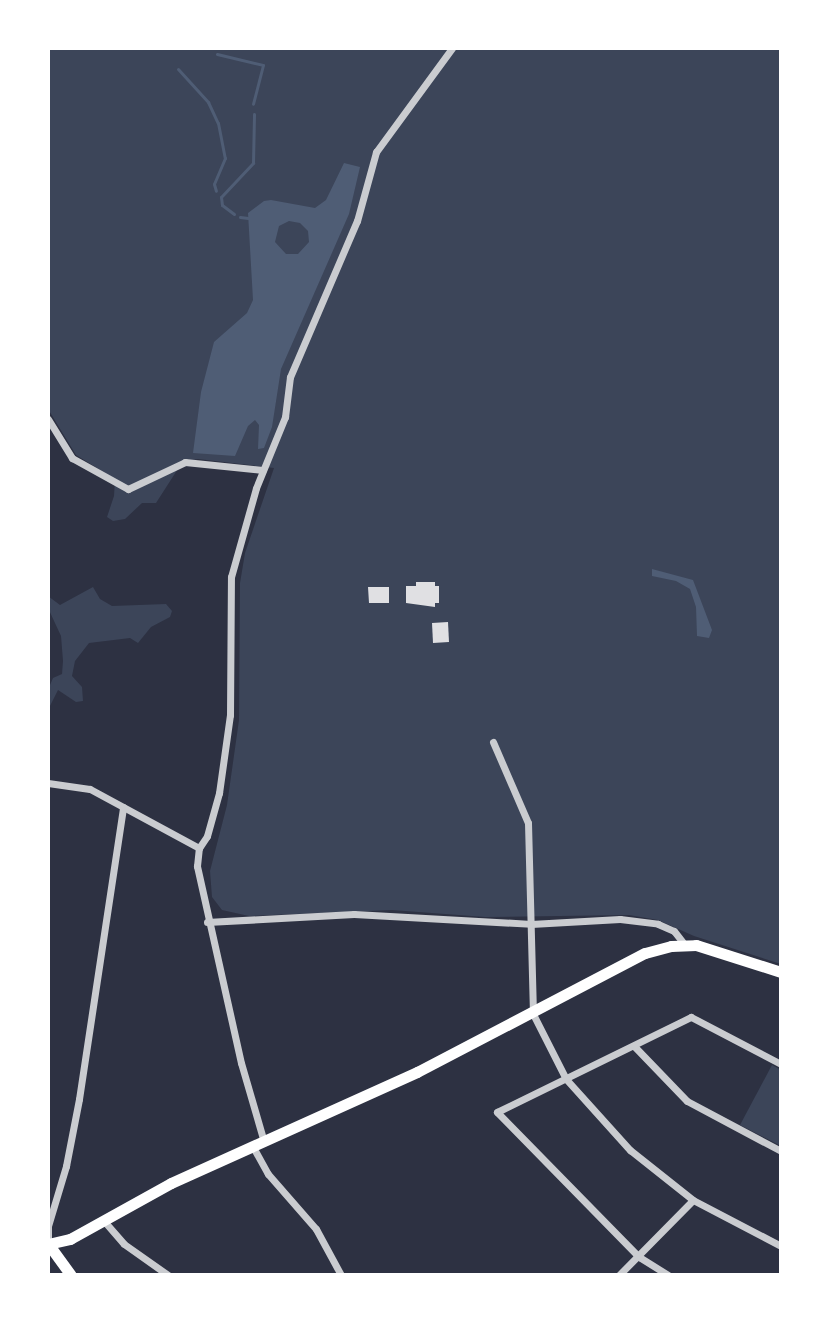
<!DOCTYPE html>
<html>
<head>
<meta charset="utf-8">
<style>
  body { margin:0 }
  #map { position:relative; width:829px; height:1323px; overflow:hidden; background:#2d3142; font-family:Literata,serif }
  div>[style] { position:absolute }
  .green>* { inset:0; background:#3c4559 }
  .water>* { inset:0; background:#4f5d75 }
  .stream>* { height:3px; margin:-1.5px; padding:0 1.5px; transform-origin:1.5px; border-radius:1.5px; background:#4f5d75 }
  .building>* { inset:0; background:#e0e0e3 }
  .minor>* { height:7px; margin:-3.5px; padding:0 3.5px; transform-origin:3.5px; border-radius:3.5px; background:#caccd0 }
  .primary>* { height:11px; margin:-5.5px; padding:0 5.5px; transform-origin:5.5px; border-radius:5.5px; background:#fff }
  span { translate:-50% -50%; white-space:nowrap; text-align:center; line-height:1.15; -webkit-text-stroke:8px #fff; paint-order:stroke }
  .frame { position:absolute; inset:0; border:50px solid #fff; pointer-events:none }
</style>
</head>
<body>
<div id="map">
  <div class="green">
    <i style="clip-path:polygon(48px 48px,781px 48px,781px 964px,694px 936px,658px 920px,629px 915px,485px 917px,392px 910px,249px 916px,222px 910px,212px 897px,210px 871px,227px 805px,239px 720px,240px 583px,245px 553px,274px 468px,198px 459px,183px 461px,156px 503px,142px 503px,125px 519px,113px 521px,107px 517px,114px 496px,115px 479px,76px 455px,48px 409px)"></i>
    <i style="clip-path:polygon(93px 587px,100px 599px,112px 606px,166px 604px,172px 611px,170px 617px,151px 627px,138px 643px,130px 638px,89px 643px,75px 661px,72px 676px,82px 687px,83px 701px,76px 702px,58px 690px,48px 710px,50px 685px,53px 678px,62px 674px,63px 661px,61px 636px,48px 608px,48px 596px,60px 605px)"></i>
    <i style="clip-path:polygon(772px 1065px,781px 1070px,781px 1146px,740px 1125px)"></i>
  </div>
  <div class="water">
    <i style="clip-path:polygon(evenodd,344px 163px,360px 167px,349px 214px,281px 369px,272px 427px,264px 448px,258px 449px,259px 425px,255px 420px,248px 426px,235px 456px,193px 453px,201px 392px,214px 342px,247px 313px,253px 300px,248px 213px,264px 201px,271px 200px,315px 208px,326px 200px,344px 163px,289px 221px,300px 223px,308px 231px,309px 242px,298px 254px,286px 254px,275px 242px,279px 226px,289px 221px)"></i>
    <i style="clip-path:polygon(652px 569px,693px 580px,712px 630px,709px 638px,697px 636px,696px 607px,690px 589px,676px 581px,652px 576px)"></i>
  </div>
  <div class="stream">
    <i style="left:217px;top:54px;width:47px;rotate:13.4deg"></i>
    <i style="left:263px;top:65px;width:40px;rotate:104.4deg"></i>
    <i style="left:178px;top:69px;width:45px;rotate:47.7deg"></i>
    <i style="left:208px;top:102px;width:23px;rotate:65deg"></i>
    <i style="left:218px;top:123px;width:36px;rotate:79deg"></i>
    <i style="left:225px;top:158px;width:28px;rotate:113deg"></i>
    <i style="left:214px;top:184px;width:7px;rotate:74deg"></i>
    <i style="left:234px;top:214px;width:15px;rotate:-143deg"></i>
    <i style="left:222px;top:205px;width:8px;rotate:-97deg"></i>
    <i style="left:221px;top:197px;width:47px;rotate:-46.7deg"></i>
    <i style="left:253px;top:163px;width:49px;rotate:-88.8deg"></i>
    <i style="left:240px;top:217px;width:8px;rotate:7deg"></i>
  </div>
  <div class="building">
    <i style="clip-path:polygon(416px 582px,435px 582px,435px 586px,439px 586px,439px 603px,435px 603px,435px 607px,406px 603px,406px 586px,416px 586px)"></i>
    <i style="clip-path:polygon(368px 587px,389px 587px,389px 603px,369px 603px)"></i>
    <i style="clip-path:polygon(448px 622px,449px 642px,433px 643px,432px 623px)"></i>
  </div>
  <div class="minor">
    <i style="left:48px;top:419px;width:46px;rotate:58.4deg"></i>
    <i style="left:72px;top:458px;width:64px;rotate:29deg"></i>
    <i style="left:128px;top:489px;width:63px;rotate:-25.3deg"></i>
    <i style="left:185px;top:462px;width:78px;rotate:5.9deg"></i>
    <i style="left:493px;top:742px;width:88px;rotate:66.6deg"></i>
    <i style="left:528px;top:823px;width:191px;rotate:88.5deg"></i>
    <i style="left:533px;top:1014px;width:73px;rotate:63.1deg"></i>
    <i style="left:566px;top:1079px;width:96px;rotate:48deg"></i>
    <i style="left:630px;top:1150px;width:80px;rotate:38.4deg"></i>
    <i style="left:693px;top:1200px;width:99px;rotate:27.6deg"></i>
    <i style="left:48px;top:783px;width:42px;rotate:8.1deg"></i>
    <i style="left:90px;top:789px;width:124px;rotate:28.4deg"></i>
    <i style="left:207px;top:922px;width:147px;rotate:-3.1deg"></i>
    <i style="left:354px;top:914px;width:177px;rotate:3.2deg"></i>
    <i style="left:531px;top:924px;width:89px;rotate:-3.2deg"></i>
    <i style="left:620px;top:919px;width:38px;rotate:7deg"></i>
    <i style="left:658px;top:924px;width:17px;rotate:24deg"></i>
    <i style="left:674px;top:931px;width:16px;rotate:52deg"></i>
    <i style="left:634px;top:1046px;width:76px;rotate:46.1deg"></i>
    <i style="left:687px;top:1101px;width:106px;rotate:28deg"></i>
    <i style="left:264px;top:1142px;width:82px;rotate:-106.2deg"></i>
    <i style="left:241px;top:1063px;width:202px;rotate:-102.6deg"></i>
    <i style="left:197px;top:866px;width:18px;rotate:-84deg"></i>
    <i style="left:199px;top:848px;width:14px;rotate:-56deg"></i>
    <i style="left:207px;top:836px;width:45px;rotate:-74.4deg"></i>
    <i style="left:219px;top:793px;width:79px;rotate:-82deg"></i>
    <i style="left:230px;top:715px;width:138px;rotate:-89.6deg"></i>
    <i style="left:231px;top:577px;width:92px;rotate:-74.3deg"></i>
    <i style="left:256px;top:488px;width:77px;rotate:-67.8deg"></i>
    <i style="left:285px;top:417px;width:40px;rotate:-82.9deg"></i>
    <i style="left:290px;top:377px;width:170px;rotate:-66.8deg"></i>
    <i style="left:357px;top:221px;width:72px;rotate:-74.6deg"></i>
    <i style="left:376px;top:152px;width:129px;rotate:-53.8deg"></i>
    <i style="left:253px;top:1147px;width:31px;rotate:61deg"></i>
    <i style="left:268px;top:1174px;width:73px;rotate:48.9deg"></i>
    <i style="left:316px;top:1229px;width:52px;rotate:61.5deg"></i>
    <i style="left:104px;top:1221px;width:30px;rotate:49deg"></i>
    <i style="left:124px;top:1244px;width:54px;rotate:35.2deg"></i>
    <i style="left:48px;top:1245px;width:19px;rotate:-90deg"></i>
    <i style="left:48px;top:1226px;width:63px;rotate:-73.3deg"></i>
    <i style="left:66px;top:1166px;width:68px;rotate:-79deg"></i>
    <i style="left:79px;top:1099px;width:295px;rotate:-81.4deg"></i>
    <i style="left:619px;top:1275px;width:105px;rotate:-45.4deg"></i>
    <i style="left:668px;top:1275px;width:34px;rotate:-148deg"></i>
    <i style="left:639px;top:1257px;width:203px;rotate:-134.4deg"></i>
    <i style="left:497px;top:1112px;width:216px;rotate:-26.1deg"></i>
    <i style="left:691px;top:1017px;width:102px;rotate:27.6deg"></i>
  </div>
  <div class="primary">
    <i style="left:48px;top:1244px;width:23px;rotate:-13deg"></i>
    <i style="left:70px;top:1239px;width:115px;rotate:-29deg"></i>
    <i style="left:171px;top:1183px;width:270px;rotate:-24.3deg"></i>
    <i style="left:417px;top:1072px;width:257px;rotate:-27.6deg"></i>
    <i style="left:645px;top:953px;width:27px;rotate:-15deg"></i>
    <i style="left:671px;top:946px;width:25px;rotate:-2deg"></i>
    <i style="left:696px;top:945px;width:89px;rotate:17.6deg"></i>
    <i style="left:49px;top:1245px;width:37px;rotate:54deg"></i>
  </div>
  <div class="frame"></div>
</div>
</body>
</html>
